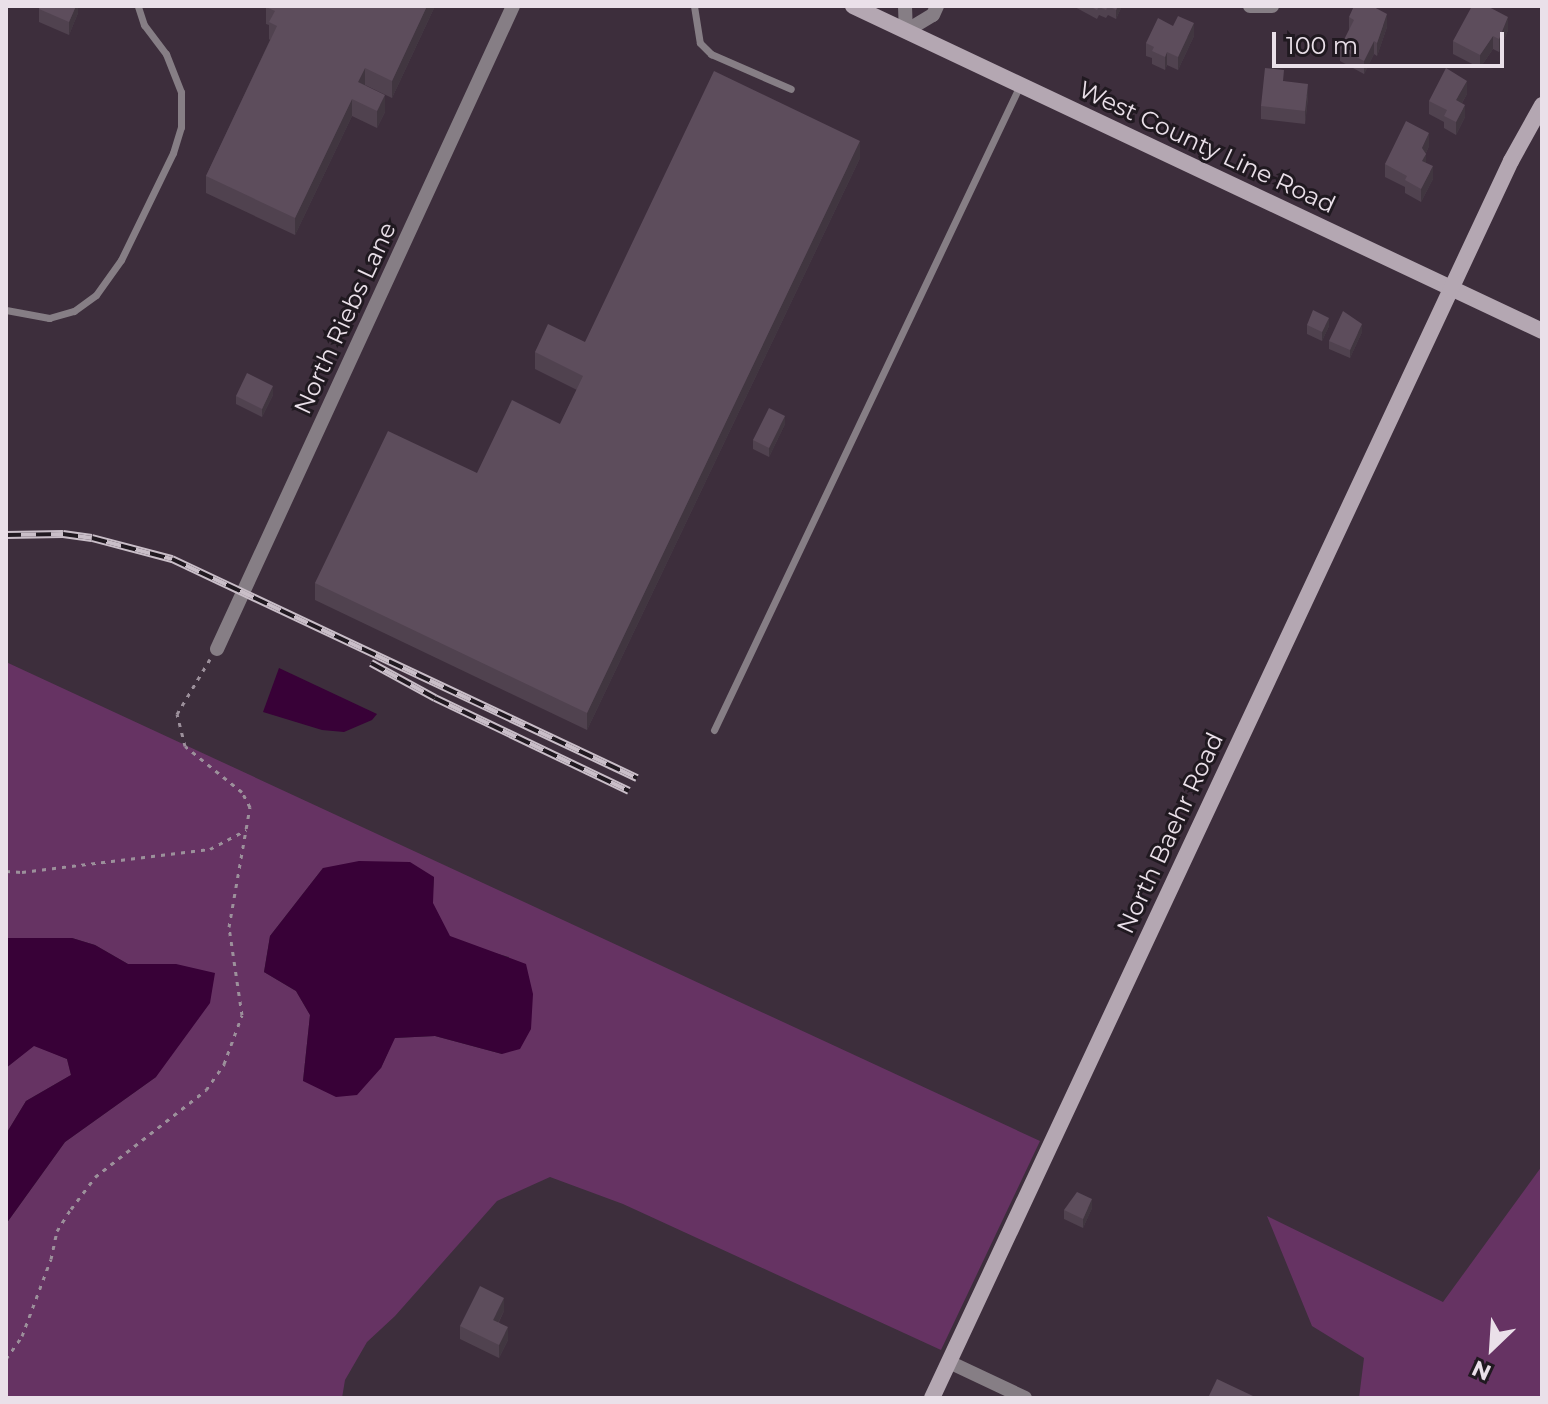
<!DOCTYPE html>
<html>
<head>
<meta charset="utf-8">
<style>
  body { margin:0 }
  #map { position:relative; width:1548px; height:1404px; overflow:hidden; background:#3d2e3c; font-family:Montserrat,sans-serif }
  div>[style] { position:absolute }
  .green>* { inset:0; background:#663363 }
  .water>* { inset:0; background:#380137 }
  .path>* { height:3px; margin-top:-1.5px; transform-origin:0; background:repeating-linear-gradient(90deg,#9c909b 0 4px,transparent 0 10px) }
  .lane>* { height:7px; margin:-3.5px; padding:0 3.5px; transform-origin:3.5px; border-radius:3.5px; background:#867e85 }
  .street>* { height:14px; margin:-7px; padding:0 7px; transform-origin:7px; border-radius:7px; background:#867e85 }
  .secondary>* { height:16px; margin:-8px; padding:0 8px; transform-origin:8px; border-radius:8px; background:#b4a7b2 }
  .rail>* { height:8px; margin-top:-4px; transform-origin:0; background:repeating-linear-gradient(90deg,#201920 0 15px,#c9bec8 0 30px); box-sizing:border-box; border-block:2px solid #c9bec8 }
  .wall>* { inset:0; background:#50424f }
  .shaded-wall>* { inset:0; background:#413640 }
  .building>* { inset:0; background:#5d4d5c }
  span { translate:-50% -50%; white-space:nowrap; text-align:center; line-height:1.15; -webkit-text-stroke:6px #201920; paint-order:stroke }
  .street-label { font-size:24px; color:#eae0e9 }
  .frame { position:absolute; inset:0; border:8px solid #eae0e9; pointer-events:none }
  .north { position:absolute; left:1452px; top:1308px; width:80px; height:80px; -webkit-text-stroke:6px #201920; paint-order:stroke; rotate:205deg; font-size:22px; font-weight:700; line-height:32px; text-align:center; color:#eae0e9 }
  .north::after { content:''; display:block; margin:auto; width:28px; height:36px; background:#eae0e9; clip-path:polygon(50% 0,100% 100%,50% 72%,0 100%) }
  .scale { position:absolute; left:1272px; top:32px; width:232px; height:36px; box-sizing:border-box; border:4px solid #eae0e9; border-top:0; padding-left:10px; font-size:24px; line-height:28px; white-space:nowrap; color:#eae0e9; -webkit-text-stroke:6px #201920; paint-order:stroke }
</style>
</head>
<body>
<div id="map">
  <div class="green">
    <i style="clip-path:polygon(evenodd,6px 662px,1040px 1141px,941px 1350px,623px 1204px,550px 1177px,497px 1201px,395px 1316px,367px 1342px,345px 1380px,342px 1398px,6px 1398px,6px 1224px,65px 1142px,156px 1077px,176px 964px,128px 964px,95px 945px,72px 938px,6px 938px,6px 662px,323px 868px,434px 877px,432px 903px,449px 936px,476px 948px,509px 957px,502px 1054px,435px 1036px,394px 1038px,381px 1068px,303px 1081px,310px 1015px,296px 991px,264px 972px,270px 936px,323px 868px)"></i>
    <i style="clip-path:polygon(34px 1045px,67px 1059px,71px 1075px,26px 1101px,6px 1134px,6px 1068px)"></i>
    <i style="clip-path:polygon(1542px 1166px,1542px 1398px,1359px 1398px,1364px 1358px,1312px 1326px,1267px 1216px,1443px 1302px)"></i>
  </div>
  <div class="water">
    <i style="clip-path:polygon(279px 668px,377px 714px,372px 720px,344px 732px,322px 730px,263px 712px)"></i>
    <i style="clip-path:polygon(359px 861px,410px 862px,434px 877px,433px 903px,450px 936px,526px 964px,533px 994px,531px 1029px,520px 1049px,502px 1054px,435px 1036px,395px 1038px,381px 1068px,357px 1095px,336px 1097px,303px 1081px,310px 1015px,296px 991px,264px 972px,270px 936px,323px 868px)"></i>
    <i style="clip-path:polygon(6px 938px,72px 938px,95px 945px,128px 964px,176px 964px,215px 973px,210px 1003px,156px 1077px,65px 1142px,6px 1224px,6px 1134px,26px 1101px,71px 1075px,67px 1059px,34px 1046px,6px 1068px)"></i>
  </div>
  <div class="path">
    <i style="left:6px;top:871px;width:16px;rotate:4deg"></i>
    <i style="left:22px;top:872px;width:189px;rotate:-7deg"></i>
    <i style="left:210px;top:849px;width:41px;rotate:-27.8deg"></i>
    <i style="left:6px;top:1359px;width:28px;rotate:-55deg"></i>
    <i style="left:22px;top:1336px;width:82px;rotate:-69.4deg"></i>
    <i style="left:51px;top:1259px;width:29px;rotate:-78deg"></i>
    <i style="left:57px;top:1231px;width:26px;rotate:-58deg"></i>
    <i style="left:71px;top:1209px;width:40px;rotate:-53deg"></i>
    <i style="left:95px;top:1177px;width:141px;rotate:-38.1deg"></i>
    <i style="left:206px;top:1090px;width:32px;rotate:-55deg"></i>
    <i style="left:224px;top:1064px;width:52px;rotate:-69.8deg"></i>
    <i style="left:242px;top:1015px;width:89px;rotate:-98.4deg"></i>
    <i style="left:229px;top:927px;width:122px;rotate:-80.1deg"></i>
    <i style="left:250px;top:807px;width:17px;rotate:-118deg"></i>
    <i style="left:242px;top:792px;width:73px;rotate:-141.1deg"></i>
    <i style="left:185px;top:746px;width:33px;rotate:-104deg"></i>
    <i style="left:177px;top:714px;width:64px;rotate:-59deg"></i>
  </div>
  <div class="lane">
    <i style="left:694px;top:6px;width:37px;rotate:81deg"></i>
    <i style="left:700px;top:43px;width:16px;rotate:45deg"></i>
    <i style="left:711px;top:54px;width:87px;rotate:23.6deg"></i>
    <i style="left:6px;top:310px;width:44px;rotate:10.5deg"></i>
    <i style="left:49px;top:318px;width:26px;rotate:-16deg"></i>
    <i style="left:74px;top:311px;width:27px;rotate:-36deg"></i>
    <i style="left:96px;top:295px;width:43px;rotate:-54.5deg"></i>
    <i style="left:121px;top:260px;width:119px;rotate:-64.1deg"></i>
    <i style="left:173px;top:153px;width:27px;rotate:-73deg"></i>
    <i style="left:181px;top:127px;width:35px;rotate:-90deg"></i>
    <i style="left:181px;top:92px;width:41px;rotate:-111.5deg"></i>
    <i style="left:166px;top:54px;width:36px;rotate:-127deg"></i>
    <i style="left:144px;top:25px;width:20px;rotate:-108deg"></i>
    <i style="left:714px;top:730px;width:714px;rotate:-64.62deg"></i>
  </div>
  <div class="street">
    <i style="left:905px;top:6px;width:25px;rotate:88deg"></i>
    <i style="left:906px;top:31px;width:31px;rotate:-31deg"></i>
    <i style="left:933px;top:15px;width:10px;rotate:-66deg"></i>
    <i style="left:1250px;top:6px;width:22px"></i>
    <i style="left:217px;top:649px;width:708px;rotate:-65.28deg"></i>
    <i style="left:949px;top:1362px;width:84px;rotate:25.3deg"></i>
  </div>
  <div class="secondary">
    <i style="left:853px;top:6px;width:762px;rotate:25.25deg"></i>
    <i style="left:932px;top:1398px;width:1366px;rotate:-64.92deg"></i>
    <i style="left:1511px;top:161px;width:64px;rotate:-61deg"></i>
  </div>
  <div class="rail">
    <i style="left:6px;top:535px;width:57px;rotate:-1deg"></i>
    <i style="left:63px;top:534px;width:29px;rotate:8deg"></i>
    <i style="left:92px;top:538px;width:83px;rotate:14.7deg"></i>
    <i style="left:172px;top:559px;width:514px;rotate:25.22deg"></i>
    <i style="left:371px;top:663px;width:73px;rotate:28.7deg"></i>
    <i style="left:435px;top:698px;width:215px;rotate:25.6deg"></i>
  </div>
  <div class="wall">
    <i style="clip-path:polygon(78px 6px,78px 13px,69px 35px,39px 22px,39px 9px)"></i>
    <i style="clip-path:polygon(435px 6px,392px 98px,365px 85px,385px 112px,377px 128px,352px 116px,295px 235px,206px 193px,206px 176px,270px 40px,269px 39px,269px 25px,266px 24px,266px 7px)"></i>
    <i style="clip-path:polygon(1073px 6px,1122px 6px,1116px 19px,1108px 15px,1106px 18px,1099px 15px,1097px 19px)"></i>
    <i style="clip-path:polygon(1349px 17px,1387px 27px,1377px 56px,1374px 54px,1364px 74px,1340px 61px,1340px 48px,1349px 30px)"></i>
    <i style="clip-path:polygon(1508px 30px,1499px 52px,1493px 49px,1480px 68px,1453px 54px,1453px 41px)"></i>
    <i style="clip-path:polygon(1194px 36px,1178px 70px,1167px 65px,1165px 70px,1152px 64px,1152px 58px,1146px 56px,1146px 43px)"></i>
    <i style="clip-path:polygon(1284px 81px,1308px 97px,1305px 124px,1261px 119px,1261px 106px)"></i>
    <i style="clip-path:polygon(1467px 94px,1462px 103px,1465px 117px,1456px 135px,1444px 128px,1444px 122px,1429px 114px,1429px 101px)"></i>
    <i style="clip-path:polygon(1429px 146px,1426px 153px,1426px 163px,1433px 179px,1421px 202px,1405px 193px,1405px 187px,1385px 177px,1385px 164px)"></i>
    <i style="clip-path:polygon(860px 158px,587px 730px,315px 600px,315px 583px,477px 473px,560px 424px,577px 390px,535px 369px,535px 352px,585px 342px)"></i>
    <i style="clip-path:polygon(1307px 325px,1329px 326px,1322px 341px,1307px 334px)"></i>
    <i style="clip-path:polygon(1362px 332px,1350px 358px,1329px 349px,1329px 341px)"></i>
    <i style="clip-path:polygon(273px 395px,262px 417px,236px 404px,236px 396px)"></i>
    <i style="clip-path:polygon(785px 424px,769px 457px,753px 449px,753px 440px)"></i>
    <i style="clip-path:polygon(1092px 1208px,1083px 1228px,1064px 1219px,1064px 1210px)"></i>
    <i style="clip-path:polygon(504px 1311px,499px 1322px,508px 1340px,499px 1358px,460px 1339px,460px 1326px)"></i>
  </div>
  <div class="shaded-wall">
    <i style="clip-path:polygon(76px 6px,78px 6px,78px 13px,69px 35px,69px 22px)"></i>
    <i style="clip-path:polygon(427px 6px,435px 6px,392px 98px,392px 81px)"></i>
    <i style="clip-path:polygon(1118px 6px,1122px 6px,1116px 19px,1116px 10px)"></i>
    <i style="clip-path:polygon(1387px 14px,1387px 27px,1377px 56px,1377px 43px)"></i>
    <i style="clip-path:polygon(1508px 17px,1508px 30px,1499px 52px,1499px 39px)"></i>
    <i style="clip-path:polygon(1194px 23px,1194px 36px,1178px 70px,1178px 57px)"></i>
    <i style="clip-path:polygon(1493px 36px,1493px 49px,1480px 68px,1480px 55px)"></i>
    <i style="clip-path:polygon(1374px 41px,1374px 54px,1364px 74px,1364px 61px)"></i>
    <i style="clip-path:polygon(1167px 52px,1167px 65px,1165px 70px,1165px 57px)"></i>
    <i style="clip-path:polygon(365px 68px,365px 85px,358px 99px,358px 82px)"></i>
    <i style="clip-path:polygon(1467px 81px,1467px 94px,1456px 113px,1456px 100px)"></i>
    <i style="clip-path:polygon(1308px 84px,1308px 97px,1305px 124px,1305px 111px)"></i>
    <i style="clip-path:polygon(385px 95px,385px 112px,377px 128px,377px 111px)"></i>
    <i style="clip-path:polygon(352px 99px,352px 116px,295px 235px,295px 218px)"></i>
    <i style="clip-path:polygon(1465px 105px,1465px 117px,1456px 135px,1456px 122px)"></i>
    <i style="clip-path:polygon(1429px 133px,1429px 146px,1424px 157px,1426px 154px,1426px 167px,1422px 174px,1422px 148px)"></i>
    <i style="clip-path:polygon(860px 141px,860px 158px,587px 730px,587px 713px)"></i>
    <i style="clip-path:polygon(1433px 166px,1433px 179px,1421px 202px,1421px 189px)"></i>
    <i style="clip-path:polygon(1329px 318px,1329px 326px,1322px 341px,1322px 332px)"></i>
    <i style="clip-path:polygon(1362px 324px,1362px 332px,1350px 358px,1350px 350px)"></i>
    <i style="clip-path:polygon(273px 386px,273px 395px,262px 417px,262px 409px)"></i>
    <i style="clip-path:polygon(785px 416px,785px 424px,769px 457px,769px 448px)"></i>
    <i style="clip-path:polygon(1092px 1199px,1092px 1208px,1083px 1228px,1083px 1219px)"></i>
    <i style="clip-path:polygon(504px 1298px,504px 1311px,493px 1333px,493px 1320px)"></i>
    <i style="clip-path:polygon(508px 1327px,508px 1340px,499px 1358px,499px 1345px)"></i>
  </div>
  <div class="building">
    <i style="clip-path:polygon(40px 6px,76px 6px,69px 22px,39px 9px)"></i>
    <i style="clip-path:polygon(267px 6px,427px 6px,392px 81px,365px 68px,358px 82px,385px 95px,377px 111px,352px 99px,295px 218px,206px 176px,277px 26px,269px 22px,275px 11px,266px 7px)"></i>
    <i style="clip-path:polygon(1089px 6px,1118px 6px,1116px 10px,1108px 6px,1106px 10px,1099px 7px,1097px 10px)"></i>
    <i style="clip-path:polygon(1354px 6px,1372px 6px,1387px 14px,1377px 43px,1374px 41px,1364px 61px,1340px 48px,1354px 20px,1349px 17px)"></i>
    <i style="clip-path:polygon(1472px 6px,1480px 7px,1480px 6px,1487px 6px,1508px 17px,1499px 39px,1493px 36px,1480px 55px,1453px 41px)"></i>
    <i style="clip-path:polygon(1178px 16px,1194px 23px,1178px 57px,1167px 52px,1165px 57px,1152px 51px,1154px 47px,1146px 43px,1158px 18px,1173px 26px)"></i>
    <i style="clip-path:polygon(1265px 68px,1284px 70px,1283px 81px,1308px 84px,1305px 111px,1261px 106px)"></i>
    <i style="clip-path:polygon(1446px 68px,1467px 81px,1456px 100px,1465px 105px,1456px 122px,1444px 116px,1447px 110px,1429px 101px)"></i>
    <i style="clip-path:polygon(714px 71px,860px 141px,587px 713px,315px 583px,388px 431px,477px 473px,512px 400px,560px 424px,583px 376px,535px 352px,548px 324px,585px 342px)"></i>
    <i style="clip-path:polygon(1406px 121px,1429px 133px,1422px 148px,1426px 154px,1422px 161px,1433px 166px,1421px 189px,1405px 180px,1407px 176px,1385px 164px)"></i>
    <i style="clip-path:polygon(1313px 310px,1329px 318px,1322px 332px,1307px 325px)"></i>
    <i style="clip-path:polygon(1343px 311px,1362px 324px,1350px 350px,1329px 341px)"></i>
    <i style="clip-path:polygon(247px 373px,273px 386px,262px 409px,236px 396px)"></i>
    <i style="clip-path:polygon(769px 408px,785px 416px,769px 448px,753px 440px)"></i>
    <i style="clip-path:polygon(1077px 1192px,1092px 1199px,1083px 1219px,1064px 1210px)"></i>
    <i style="clip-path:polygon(480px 1286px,504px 1298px,493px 1320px,508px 1327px,499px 1345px,460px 1326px)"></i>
    <i style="clip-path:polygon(1217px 1379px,1253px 1396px,1252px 1398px,1208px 1398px)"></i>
  </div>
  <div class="street-label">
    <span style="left:1207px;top:147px;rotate:25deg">West County Line Road</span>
    <span style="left:345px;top:318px;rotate:-65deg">North Riebs Lane</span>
    <span style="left:1170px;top:833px;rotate:-65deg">North Baehr Road</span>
  </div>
  <div class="frame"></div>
  <div class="north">N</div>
  <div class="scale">100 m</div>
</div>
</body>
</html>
